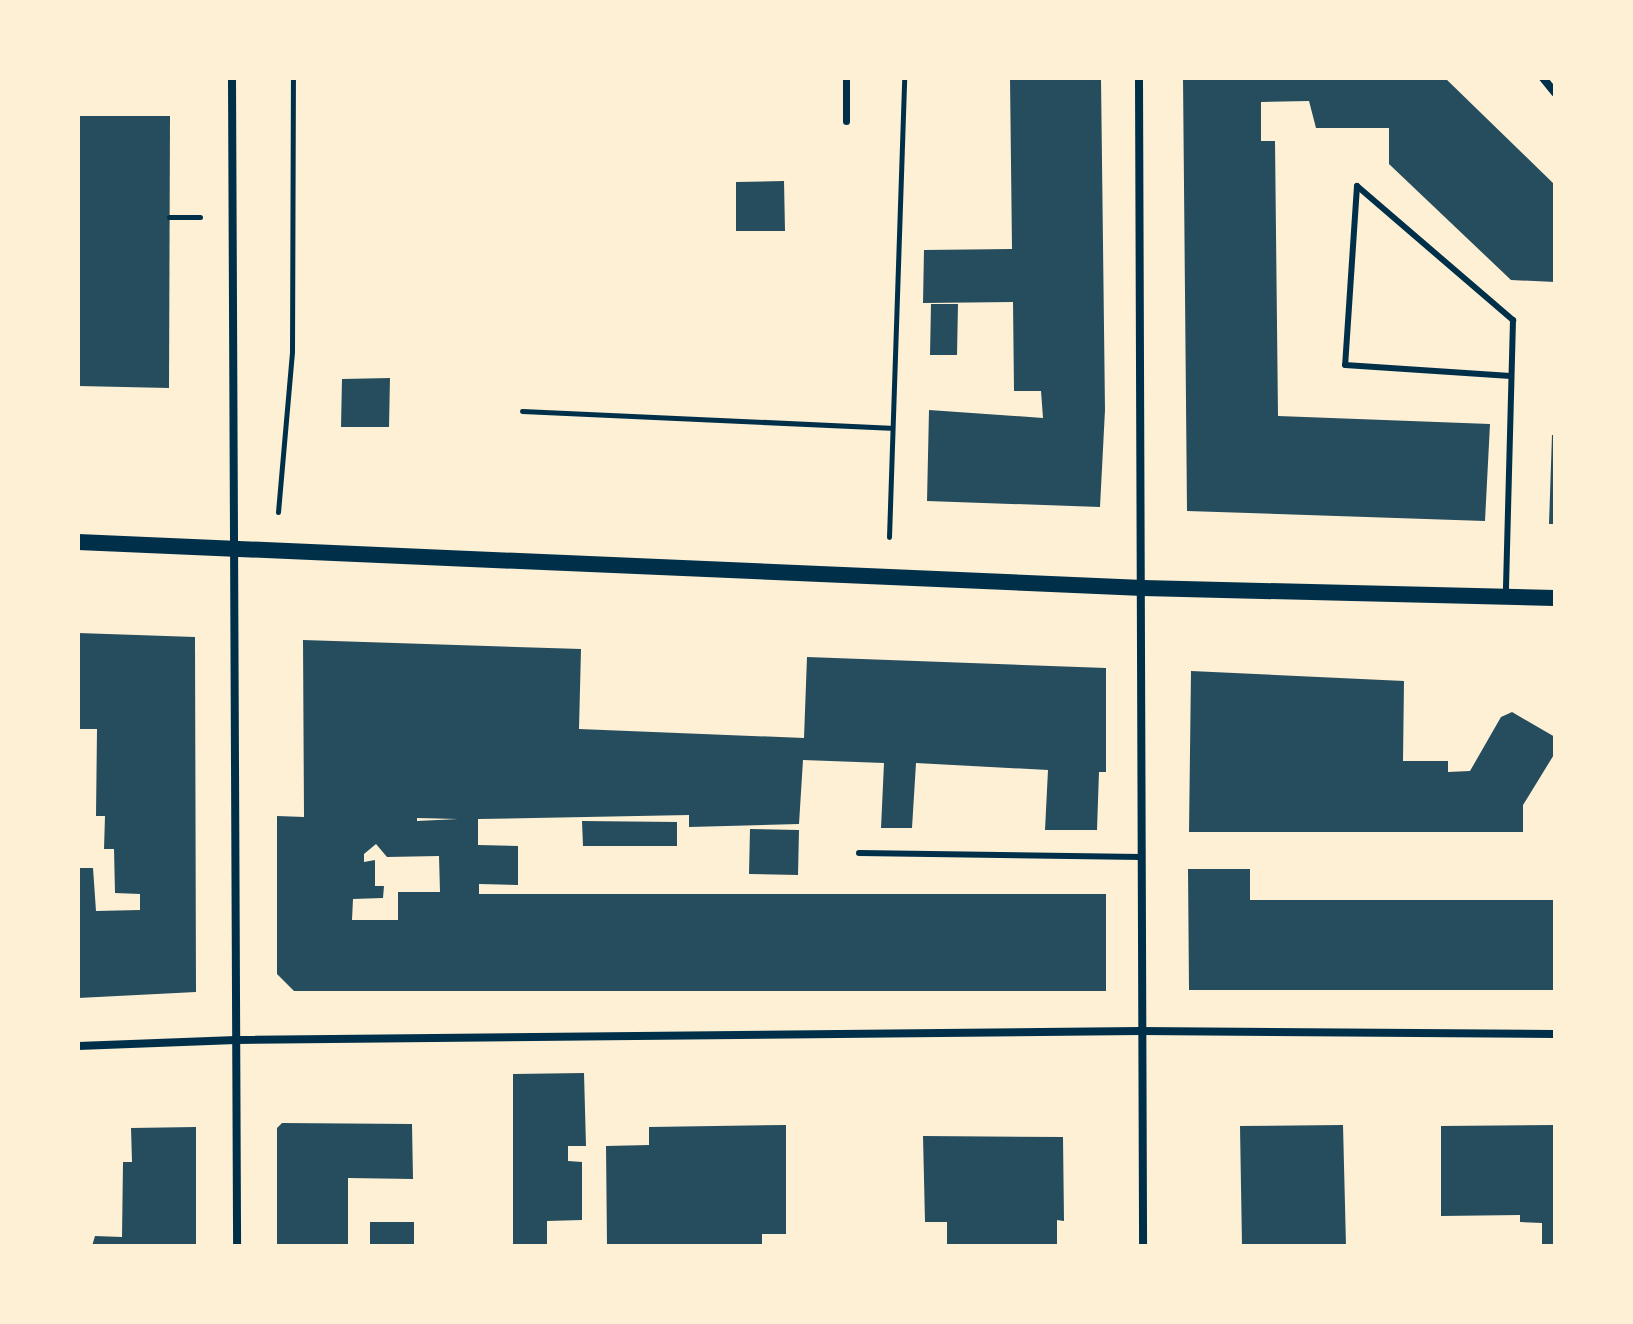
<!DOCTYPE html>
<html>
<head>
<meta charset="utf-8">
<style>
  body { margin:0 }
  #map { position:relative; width:1633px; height:1324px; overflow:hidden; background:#fdf0d5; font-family:Figtree,sans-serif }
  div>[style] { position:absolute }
  .building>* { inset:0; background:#264d5e }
  .path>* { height:5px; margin:-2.5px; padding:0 2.5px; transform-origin:2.5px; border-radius:2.5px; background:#003049 }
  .service>* { height:6px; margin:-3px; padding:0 3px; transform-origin:3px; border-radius:3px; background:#003049 }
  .pedestrian>* { height:7px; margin:-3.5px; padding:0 3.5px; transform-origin:3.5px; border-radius:3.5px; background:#003049 }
  .minor>* { height:8px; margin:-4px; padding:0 4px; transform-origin:4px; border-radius:4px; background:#003049 }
  .secondary>* { height:16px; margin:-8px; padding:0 8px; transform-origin:8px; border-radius:8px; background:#003049 }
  span { translate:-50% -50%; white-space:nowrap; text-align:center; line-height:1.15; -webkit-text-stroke:8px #fdf0d5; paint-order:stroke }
  .frame { position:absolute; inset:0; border:80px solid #fdf0d5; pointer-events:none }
</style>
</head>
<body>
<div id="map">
  <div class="building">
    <i style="clip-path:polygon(1010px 78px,1101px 78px,1105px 410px,1100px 507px,927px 501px,929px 410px,1043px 418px,1041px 391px,1014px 391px,1013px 302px,923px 303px,924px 250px,1012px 249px)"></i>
    <i style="clip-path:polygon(1183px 78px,1445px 78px,1555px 185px,1555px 282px,1511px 280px,1389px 164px,1389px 128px,1316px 128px,1309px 101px,1261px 102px,1261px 141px,1275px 141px,1278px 416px,1490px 424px,1485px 521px,1187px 511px)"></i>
    <i style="clip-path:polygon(78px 116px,170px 116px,169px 388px,78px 386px)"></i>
    <i style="clip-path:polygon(784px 181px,785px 231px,736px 231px,736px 182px)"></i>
    <i style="clip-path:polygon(931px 304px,958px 304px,957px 355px,930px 355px)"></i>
    <i style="clip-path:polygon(390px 378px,389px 427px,341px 427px,342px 379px)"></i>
    <i style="clip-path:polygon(1552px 435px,1555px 435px,1555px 524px,1549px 524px)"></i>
    <i style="clip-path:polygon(78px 633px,195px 637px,196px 992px,78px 998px,78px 868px,93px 868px,96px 911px,140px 910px,140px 894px,115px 893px,114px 849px,104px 849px,105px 816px,96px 816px,97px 729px,78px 729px)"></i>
    <i style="clip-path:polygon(evenodd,303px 640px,581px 649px,579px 729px,804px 738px,807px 657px,1106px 668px,1106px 772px,1099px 772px,1097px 830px,1045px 830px,1048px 770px,916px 763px,912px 828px,881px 828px,884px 763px,803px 760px,799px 824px,689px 827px,689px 815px,478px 819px,478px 845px,518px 846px,518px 885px,479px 884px,479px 894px,1106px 894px,1106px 991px,294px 991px,277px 974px,277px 816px,304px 817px,303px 640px,417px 818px,458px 819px,417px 821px,417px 818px,303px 640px,376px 844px,387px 857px,439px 856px,440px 892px,398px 892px,398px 920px,352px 920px,353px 899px,383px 898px,384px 886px,375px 886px,375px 860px,364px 862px,364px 854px,376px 844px)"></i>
    <i style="clip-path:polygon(1191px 671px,1404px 681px,1403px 761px,1448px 761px,1448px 772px,1470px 771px,1501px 717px,1512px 712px,1555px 737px,1555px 753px,1523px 805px,1523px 832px,1189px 832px)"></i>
    <i style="clip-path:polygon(582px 821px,677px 822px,677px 846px,583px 846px)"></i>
    <i style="clip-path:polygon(750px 829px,799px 830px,798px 875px,749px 874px)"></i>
    <i style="clip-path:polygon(1188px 869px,1250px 869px,1250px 900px,1555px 900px,1555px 990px,1189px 990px)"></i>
    <i style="clip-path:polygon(584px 1073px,586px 1146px,568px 1146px,568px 1161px,582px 1162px,582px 1220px,547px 1221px,547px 1246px,513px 1246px,513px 1074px)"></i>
    <i style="clip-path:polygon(282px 1123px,412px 1124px,413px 1179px,348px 1178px,348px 1246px,277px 1246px,277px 1128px)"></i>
    <i style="clip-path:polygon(786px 1125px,786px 1234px,762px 1234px,762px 1246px,607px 1246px,606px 1146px,649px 1145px,649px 1127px)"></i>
    <i style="clip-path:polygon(1343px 1125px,1346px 1246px,1242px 1246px,1240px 1126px)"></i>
    <i style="clip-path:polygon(1555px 1125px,1555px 1246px,1542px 1246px,1542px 1223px,1520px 1222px,1520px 1215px,1441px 1216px,1441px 1126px)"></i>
    <i style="clip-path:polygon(196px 1127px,196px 1246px,92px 1246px,95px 1236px,122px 1237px,123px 1162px,132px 1162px,131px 1128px)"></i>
    <i style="clip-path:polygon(923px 1136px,1063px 1137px,1064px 1221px,1057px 1220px,1057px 1246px,947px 1246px,947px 1222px,925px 1222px)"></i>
    <i style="clip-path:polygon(370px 1222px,414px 1222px,414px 1246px,370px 1246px)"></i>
  </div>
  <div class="path">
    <i style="left:169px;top:217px;width:31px"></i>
    <i style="left:522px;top:411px;width:368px;rotate:2.6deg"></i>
    <i style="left:278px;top:512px;width:161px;rotate:-85deg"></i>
    <i style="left:292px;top:352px;width:274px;rotate:-89.8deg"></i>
    <i style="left:889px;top:537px;width:459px;rotate:-88.1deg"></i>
  </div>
  <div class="service">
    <i style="left:1357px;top:186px;width:206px;rotate:40.7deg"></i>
    <i style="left:1513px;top:320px;width:275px;rotate:91.5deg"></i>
    <i style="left:1357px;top:186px;width:179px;rotate:93.8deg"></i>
    <i style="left:1345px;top:365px;width:166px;rotate:3.8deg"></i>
    <i style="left:859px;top:853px;width:282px;rotate:0.8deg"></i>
  </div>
  <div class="pedestrian">
    <i style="left:846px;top:121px;width:43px;rotate:-90deg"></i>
  </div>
  <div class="minor">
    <i style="left:232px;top:78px;width:1168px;rotate:89.75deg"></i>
    <i style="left:1139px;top:78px;width:1168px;rotate:89.8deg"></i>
    <i style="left:1543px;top:78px;width:19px;rotate:51deg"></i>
    <i style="left:78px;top:1046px;width:158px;rotate:-2.2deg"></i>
    <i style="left:236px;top:1040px;width:904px;rotate:-0.57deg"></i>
    <i style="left:1140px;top:1031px;width:415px;rotate:0.4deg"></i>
  </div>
  <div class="secondary">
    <i style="left:78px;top:542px;width:1066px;rotate:2.47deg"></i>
    <i style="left:1143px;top:588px;width:412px;rotate:1.4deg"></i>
  </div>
  <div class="frame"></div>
</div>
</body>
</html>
